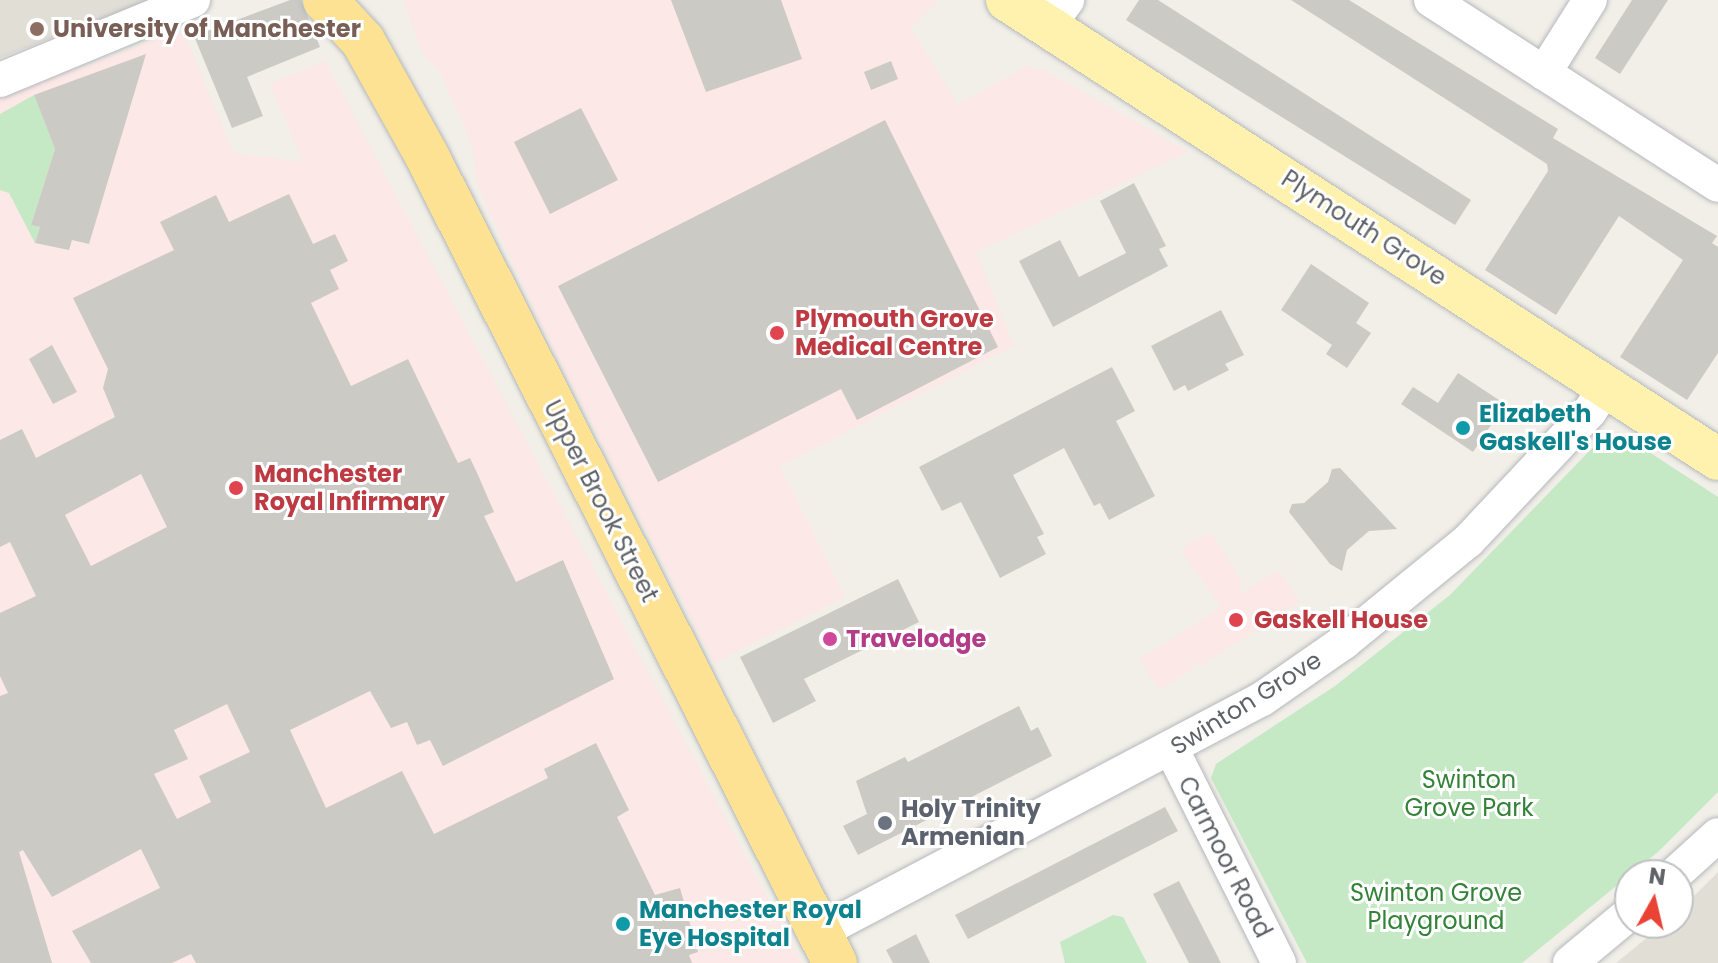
<!DOCTYPE html>
<html>
<head>
<meta charset="utf-8">
<style>
  body { margin:0 }
  #map { position:relative; width:1718px; height:963px; overflow:hidden; background:#f1efe8; font-family:Poppins,sans-serif }
  div>[style] { position:absolute }
  .education>* { inset:0; background:#e1ded6 }
  .medical>* { inset:0; background:#fce8e6 }
  .green>* { inset:0; background:#c5e8c5 }
  .building>* { inset:0; background:#cccac5 }
  .roads { filter:drop-shadow(0 0 2px #b5b8bc) drop-shadow(0 0 2px #b5b8bc) }
  .minor>* { height:34px; margin:-17px; padding:0 17px; transform-origin:17px; border-radius:17px; background:#fff }
  .major>* { height:42px; margin:-21px; padding:0 21px; transform-origin:21px; border-radius:21px; background:#fff2af }
  .highway>* { height:44px; margin:-22px; padding:0 22px; transform-origin:22px; border-radius:22px; background:#fde293 }
  .dots>* { width:22px; height:22px; translate:-50% -50%; box-sizing:border-box; border:4px solid #fff; border-radius:50% }
  span { translate:-50% -50%; white-space:nowrap; text-align:center; line-height:1.15; -webkit-text-stroke:6px #fff; paint-order:stroke }
  .education-label { font-size:24px; color:#785e54; font-weight:700 }
  .left { translate:0 -50%; text-align:left }
  .street-label { font-size:24px; color:#5f6368 }
  .health-label { font-size:24px; color:#be3a42; font-weight:700 }
  .culture-label { font-size:24px; color:#0d838f; font-weight:700 }
  .hotel-label { font-size:24px; color:#b23c85; font-weight:700 }
  .park-label { font-size:24px; color:#348238 }
  .worship-label { font-size:24px; color:#5b616d; font-weight:700 }
  .north { position:absolute; left:1614px; top:859px; width:80px; height:80px; box-sizing:border-box; background:#fff; border:2px solid #bfc1c3; border-radius:50%; rotate:8deg; font-size:22px; font-weight:700; line-height:32px; text-align:center; color:#5f6368 }
  .north::after { content:''; display:block; margin:auto; width:28px; height:36px; background:#ea4335; clip-path:polygon(50% 0,100% 100%,50% 72%,0 100%) }
</style>
</head>
<body>
<div id="map">
  <div class="education">
    <i style="clip-path:polygon(0 0,149px 0,0 58px)"></i>
    <i style="clip-path:polygon(1718px 872px,1718px 963px,1616px 963px,1665px 923px,1678px 923px,1678px 912px)"></i>
  </div>
  <div class="medical">
    <i style="clip-path:polygon(403px 0,939px 0,911px 28px,958px 104px,1028px 66px,1046px 71px,1188px 152px,976px 252px,1014px 346px,780px 466px,845px 597px,714px 663px,539px 321px,477px 184px,472px 145px,442px 75px,422px 53px)"></i>
    <i style="clip-path:polygon(182px 30px,234px 153px,303px 162px,270px 84px,325px 61px,802px 963px,0 963px,0 97px)"></i>
    <i style="clip-path:polygon(1211px 533px,1244px 584px,1238px 587px,1242px 593px,1279px 570px,1300px 602px,1199px 667px,1195px 661px,1191px 670px,1159px 690px,1140px 659px,1221px 607px,1182px 552px,1186px 544px)"></i>
  </div>
  <div class="green">
    <i style="clip-path:polygon(34px 95px,55px 149px,31px 225px,40px 227px,35px 243px,9px 193px,0 190px,0 114px)"></i>
    <i style="clip-path:polygon(1612px 434px,1626px 437px,1718px 497px,1718px 792px,1659px 851px,1522px 963px,1307px 963px,1211px 778px,1216px 764px,1335px 686px,1450px 595px,1600px 440px)"></i>
    <i style="clip-path:polygon(1113px 915px,1123px 917px,1147px 963px,1065px 963px,1060px 942px)"></i>
  </div>
  <div class="building">
    <i style="clip-path:polygon(290px 0,301px 0,320px 47px,247px 77px,263px 116px,232px 128px,194px 36px)"></i>
    <i style="clip-path:polygon(671px 0,781px 0,802px 59px,706px 92px)"></i>
    <i style="clip-path:polygon(1139px 0,1158px 0,1471px 200px,1455px 225px,1126px 20px)"></i>
    <i style="clip-path:polygon(1291px 0,1349px 0,1558px 129px,1553px 138px,1717px 236px,1712px 243px,1718px 247px,1718px 353px,1687px 400px,1620px 357px,1683px 260px,1619px 216px,1556px 315px,1485px 270px,1548px 171px,1547px 164px)"></i>
    <i style="clip-path:polygon(1632px 0,1668px 0,1620px 74px,1595px 58px)"></i>
    <i style="clip-path:polygon(146px 54px,89px 244px,72px 240px,69px 250px,35px 243px,40px 227px,31px 225px,55px 149px,34px 95px)"></i>
    <i style="clip-path:polygon(891px 61px,898px 79px,871px 90px,864px 72px)"></i>
    <i style="clip-path:polygon(581px 108px,618px 180px,550px 214px,514px 142px)"></i>
    <i style="clip-path:polygon(885px 120px,998px 347px,857px 420px,841px 389px,658px 482px,558px 286px)"></i>
    <i style="clip-path:polygon(1134px 183px,1166px 246px,1159px 249px,1168px 266px,1053px 327px,1019px 261px,1060px 240px,1079px 277px,1126px 253px,1100px 201px)"></i>
    <i style="clip-path:polygon(evenodd,289px 194px,313px 244px,335px 234px,348px 261px,330px 270px,339px 289px,311px 303px,351px 386px,408px 359px,458px 463px,470px 458px,478px 475px,494px 512px,484px 516px,516px 582px,563px 560px,614px 679px,443px 766px,430px 740px,417px 745px,407px 722px,391px 728px,370px 691px,290px 730px,326px 808px,402px 771px,434px 834px,548px 778px,544px 769px,596px 743px,629px 810px,617px 817px,655px 895px,680px 888px,698px 952px,689px 955px,692px 963px,196px 963px,191px 954px,172px 963px,91px 963px,72px 931px,160px 888px,141px 849px,52px 897px,23px 850px,19px 852px,52px 963px,0 963px,0 696px,8px 693px,0 676px,0 613px,36px 596px,10px 542px,0 547px,0 440px,22px 429px,36px 458px,115px 417px,103px 388px,108px 369px,73px 298px,174px 250px,160px 222px,216px 195px,229px 222px,289px 194px,141px 474px,167px 527px,91px 566px,65px 515px,141px 474px,289px 194px,227px 704px,250px 752px,199px 776px,211px 802px,177px 819px,154px 774px,188px 759px,174px 730px,227px 704px)"></i>
    <i style="clip-path:polygon(1311px 264px,1369px 303px,1356px 323px,1371px 333px,1347px 368px,1326px 354px,1332px 345px,1281px 310px)"></i>
    <i style="clip-path:polygon(1221px 310px,1244px 355px,1225px 364px,1229px 370px,1188px 391px,1185px 385px,1174px 391px,1151px 346px)"></i>
    <i style="clip-path:polygon(52px 345px,77px 392px,53px 404px,29px 359px)"></i>
    <i style="clip-path:polygon(1112px 367px,1135px 411px,1116px 421px,1155px 496px,1109px 520px,1100px 503px,1094px 506px,1064px 448px,1013px 475px,1044px 534px,1037px 537px,1046px 554px,1000px 578px,961px 502px,942px 511px,919px 467px)"></i>
    <i style="clip-path:polygon(1458px 373px,1505px 404px,1473px 452px,1401px 404px,1413px 387px,1438px 403px)"></i>
    <i style="clip-path:polygon(1340px 468px,1397px 529px,1369px 531px,1347px 550px,1342px 571px,1330px 564px,1289px 512px,1292px 504px,1304px 503px,1328px 482px,1332px 469px)"></i>
    <i style="clip-path:polygon(898px 579px,919px 622px,804px 679px,816px 701px,773px 723px,740px 657px)"></i>
    <i style="clip-path:polygon(1019px 706px,1031px 731px,1038px 727px,1052px 756px,858px 855px,843px 826px,867px 814px,856px 781px,905px 757px,908px 762px)"></i>
    <i style="clip-path:polygon(1165px 807px,1178px 831px,968px 939px,955px 915px)"></i>
    <i style="clip-path:polygon(1179px 881px,1221px 963px,1189px 963px,1164px 915px,1153px 894px)"></i>
    <i style="clip-path:polygon(916px 934px,930px 963px,893px 963px,886px 950px)"></i>
  </div>
  <div class="roads">
    <div class="minor">
      <i style="left:1431px;top:0;width:341px;rotate:32.8deg"></i>
      <i style="left:1049px;top:25px;width:31px;rotate:-54deg"></i>
      <i style="left:1544px;top:73px;width:86px;rotate:-57.8deg"></i>
      <i style="left:0;top:80px;width:209px;rotate:-22.5deg"></i>
      <i style="left:1172px;top:750px;width:238px;rotate:63.3deg"></i>
      <i style="left:1674px;top:875px;width:59px;rotate:-42.3deg"></i>
      <i style="left:820px;top:932px;width:500px;rotate:-27.8deg"></i>
      <i style="left:1262px;top:699px;width:100px;rotate:-34.8deg"></i>
      <i style="left:1344px;top:642px;width:160px;rotate:-39.2deg"></i>
      <i style="left:1468px;top:541px;width:178px;rotate:-46.8deg"></i>
      <i style="left:1590px;top:411px;width:30px;rotate:-56deg"></i>
      <i style="left:1570px;top:963px;width:78px;rotate:-39.8deg"></i>
    </div>
    <div class="major">
      <i style="left:1007px;top:0;width:846px;rotate:32.85deg"></i>
    </div>
    <div class="highway">
      <i style="left:325px;top:0;width:56px;rotate:47.2deg"></i>
      <i style="left:363px;top:41px;width:134px;rotate:60.9deg"></i>
      <i style="left:428px;top:158px;width:902px;rotate:63.18deg"></i>
    </div>
  </div>
  <div class="dots">
    <i style="left:37px;top:29px;background:#8d6e63"></i>
    <i style="left:777px;top:333px;background:#e0444e"></i>
    <i style="left:1463px;top:428px;background:#0f9aa8"></i>
    <i style="left:236px;top:488px;background:#e0444e"></i>
    <i style="left:1236px;top:620px;background:#e0444e"></i>
    <i style="left:830px;top:639px;background:#d1479c"></i>
    <i style="left:885px;top:823px;background:#6b7280"></i>
    <i style="left:623px;top:924px;background:#0f9aa8"></i>
  </div>
  <div class="education-label">
    <span class="left" style="left:53px;top:29px">University of Manchester</span>
  </div>
  <div class="street-label">
    <span style="left:1364px;top:228px;rotate:33deg">Plymouth Grove</span>
    <span style="left:601px;top:501px;rotate:63deg">Upper Brook Street</span>
    <span style="left:1246px;top:703px;rotate:-32deg">Swinton Grove</span>
    <span style="left:1225px;top:857px;rotate:63deg">Carmoor Road</span>
  </div>
  <div class="health-label">
    <span class="left" style="left:795px;top:333px">Plymouth Grove<br>Medical Centre</span>
    <span class="left" style="left:254px;top:488px">Manchester<br>Royal Infirmary</span>
    <span class="left" style="left:1254px;top:620px">Gaskell House</span>
  </div>
  <div class="culture-label">
    <span class="left" style="left:1479px;top:428px">Elizabeth<br>Gaskell's House</span>
    <span class="left" style="left:639px;top:924px">Manchester Royal<br>Eye Hospital</span>
  </div>
  <div class="hotel-label">
    <span class="left" style="left:846px;top:639px">Travelodge</span>
  </div>
  <div class="park-label">
    <span style="left:1469px;top:794px">Swinton<br>Grove Park</span>
    <span style="left:1436px;top:907px">Swinton Grove<br>Playground</span>
  </div>
  <div class="worship-label">
    <span class="left" style="left:901px;top:823px">Holy Trinity<br>Armenian</span>
  </div>
  <div class="north">N</div>
</div>
</body>
</html>
